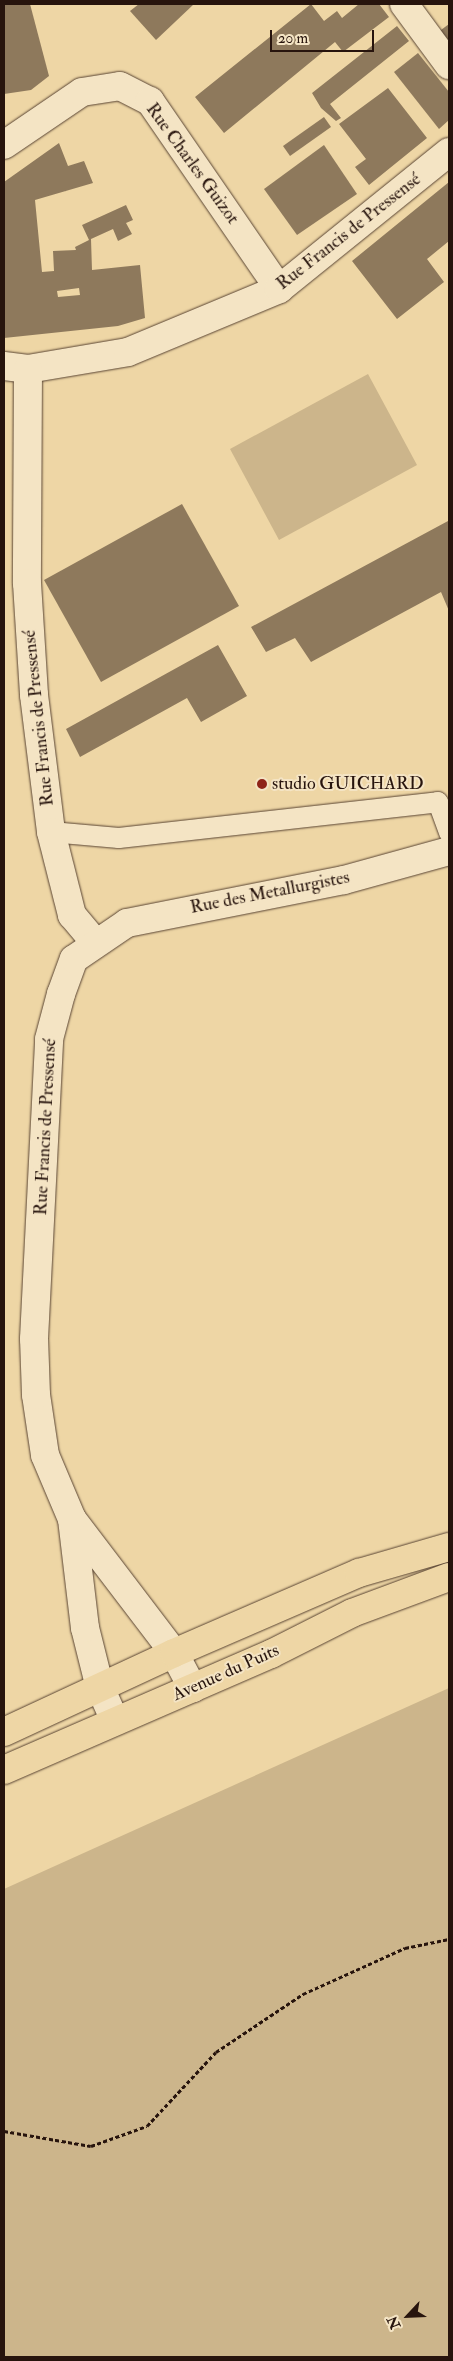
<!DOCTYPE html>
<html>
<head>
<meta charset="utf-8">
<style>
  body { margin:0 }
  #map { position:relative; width:453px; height:2361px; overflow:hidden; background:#eed6a5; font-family:"IM FELL Double Pica",serif }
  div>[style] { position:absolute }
  .green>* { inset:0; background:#ccb58b }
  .building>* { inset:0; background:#8e795c }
  .path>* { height:3px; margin-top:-1.5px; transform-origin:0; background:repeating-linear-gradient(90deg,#27140d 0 4px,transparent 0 6.5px) }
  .roads { filter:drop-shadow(0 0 1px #594433) drop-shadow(0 0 1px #594433) }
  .service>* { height:20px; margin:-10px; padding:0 10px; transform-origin:10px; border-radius:10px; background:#f4e4c4 }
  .minor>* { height:28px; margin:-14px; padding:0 14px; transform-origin:14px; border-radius:14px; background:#f4e4c4 }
  .primary>* { height:28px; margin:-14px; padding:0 14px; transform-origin:14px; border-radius:14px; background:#eed6a5 }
  .dots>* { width:14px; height:14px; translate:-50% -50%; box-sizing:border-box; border:2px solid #f4e4c4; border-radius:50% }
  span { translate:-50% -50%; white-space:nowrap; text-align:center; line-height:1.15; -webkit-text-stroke:4px #f4e4c4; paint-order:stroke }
  .street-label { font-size:18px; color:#27140d }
  .poi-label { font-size:18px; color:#27140d }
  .left { translate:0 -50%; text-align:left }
  .frame { position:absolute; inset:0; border:5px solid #27140d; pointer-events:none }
  .north { position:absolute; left:383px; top:2291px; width:50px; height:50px; -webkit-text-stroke:4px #f4e4c4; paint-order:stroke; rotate:245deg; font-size:14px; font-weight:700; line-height:20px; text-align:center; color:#27140d }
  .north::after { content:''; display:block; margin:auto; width:18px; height:22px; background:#27140d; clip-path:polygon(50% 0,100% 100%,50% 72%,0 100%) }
  .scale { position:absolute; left:270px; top:30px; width:104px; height:22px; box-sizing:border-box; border:2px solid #27140d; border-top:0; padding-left:6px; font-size:15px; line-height:18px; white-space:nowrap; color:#27140d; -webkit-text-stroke:4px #f4e4c4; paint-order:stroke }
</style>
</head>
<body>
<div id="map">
  <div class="green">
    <i style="clip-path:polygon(368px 374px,417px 465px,279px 540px,230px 449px)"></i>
    <i style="clip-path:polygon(449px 1688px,449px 2357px,4px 2357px,4px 1889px)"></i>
  </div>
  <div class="building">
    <i style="clip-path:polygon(4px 4px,30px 4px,49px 76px,31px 90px,4px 94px)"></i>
    <i style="clip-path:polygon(139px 4px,194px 4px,156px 40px,130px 11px)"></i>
    <i style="clip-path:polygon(311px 4px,324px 21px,337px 11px,342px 18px,359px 4px,379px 4px,389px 17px,343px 52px,335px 42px,224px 133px,195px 97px)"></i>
    <i style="clip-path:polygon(449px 24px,449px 50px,437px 33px)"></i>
    <i style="clip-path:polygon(397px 26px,409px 41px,330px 104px,341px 118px,336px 121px,321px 108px,312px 93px)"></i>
    <i style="clip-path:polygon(418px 53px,449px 92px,449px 120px,439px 129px,394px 72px)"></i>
    <i style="clip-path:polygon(388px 88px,427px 138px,369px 185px,355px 167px,366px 159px,339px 124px)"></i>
    <i style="clip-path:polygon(324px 117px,331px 127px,290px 156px,283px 146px)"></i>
    <i style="clip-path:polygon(evenodd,59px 143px,68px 166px,84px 161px,93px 183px,35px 200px,42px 272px,54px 271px,53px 251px,76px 250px,75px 247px,89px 240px,82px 225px,126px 205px,133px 220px,126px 223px,132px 234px,118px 241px,113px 229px,91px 239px,92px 270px,140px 265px,145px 318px,118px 326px,4px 338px,4px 182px,59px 143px,79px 288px,80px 295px,58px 297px,57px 291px,79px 288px)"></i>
    <i style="clip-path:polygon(324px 145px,357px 194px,297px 235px,264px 189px)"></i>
    <i style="clip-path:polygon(449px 182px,449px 241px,427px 259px,444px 282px,397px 319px,352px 261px)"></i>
    <i style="clip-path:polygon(182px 504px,239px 606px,101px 682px,44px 580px)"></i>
    <i style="clip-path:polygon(448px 521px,449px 611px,441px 592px,311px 662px,295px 638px,266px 652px,251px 627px)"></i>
    <i style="clip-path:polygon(218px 645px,247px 696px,201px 722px,187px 698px,80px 757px,66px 729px)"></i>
  </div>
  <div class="path">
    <i style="left:4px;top:2131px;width:88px;rotate:9.8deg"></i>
    <i style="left:91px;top:2146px;width:59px;rotate:-19.7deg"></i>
    <i style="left:147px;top:2126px;width:101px;rotate:-47deg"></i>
    <i style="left:216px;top:2052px;width:105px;rotate:-33.7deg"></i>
    <i style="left:303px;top:1994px;width:112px;rotate:-24.3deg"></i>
    <i style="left:405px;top:1948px;width:45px;rotate:-11.6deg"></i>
  </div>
  <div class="roads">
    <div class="service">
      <i style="left:51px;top:832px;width:68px;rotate:5deg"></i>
      <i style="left:119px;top:838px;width:321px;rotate:-6.4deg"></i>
      <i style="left:438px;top:802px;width:33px;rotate:70deg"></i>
    </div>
    <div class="minor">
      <i style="left:404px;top:4px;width:76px;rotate:53.6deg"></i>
      <i style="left:4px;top:145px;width:94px;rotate:-34.2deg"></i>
      <i style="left:82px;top:92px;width:38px;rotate:-9deg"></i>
      <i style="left:120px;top:86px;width:34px;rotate:27deg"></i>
      <i style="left:150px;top:101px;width:228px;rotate:55.5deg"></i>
      <i style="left:4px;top:366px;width:24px;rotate:7deg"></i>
      <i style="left:28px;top:369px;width:101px;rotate:-9.6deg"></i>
      <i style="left:128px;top:352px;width:164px;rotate:-22.6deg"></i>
      <i style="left:279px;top:289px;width:218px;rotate:-38.9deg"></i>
      <i style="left:28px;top:369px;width:214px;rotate:90.3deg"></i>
      <i style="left:27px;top:583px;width:112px;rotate:86.4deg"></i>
      <i style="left:34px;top:695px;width:138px;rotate:82.9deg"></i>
      <i style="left:51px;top:832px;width:86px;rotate:75.8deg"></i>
      <i style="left:72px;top:915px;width:35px;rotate:50deg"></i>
      <i style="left:72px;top:1519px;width:168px;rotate:52.7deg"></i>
      <i style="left:174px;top:1653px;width:40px;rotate:62deg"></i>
      <i style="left:115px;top:1721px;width:36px;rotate:-114deg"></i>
      <i style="left:100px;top:1688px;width:62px;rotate:-104deg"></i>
      <i style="left:85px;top:1628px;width:110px;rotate:-96.8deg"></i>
      <i style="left:72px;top:1519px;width:69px;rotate:-112.9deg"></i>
      <i style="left:45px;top:1455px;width:61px;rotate:-98.5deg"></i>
      <i style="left:36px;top:1395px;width:56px;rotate:-92deg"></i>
      <i style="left:34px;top:1339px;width:300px;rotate:-87.1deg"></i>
      <i style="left:49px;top:1039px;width:47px;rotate:-75.1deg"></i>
      <i style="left:61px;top:994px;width:37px;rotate:-70deg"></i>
      <i style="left:74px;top:959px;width:64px;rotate:-34.2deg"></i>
      <i style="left:127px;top:923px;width:221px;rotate:-11.2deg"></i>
      <i style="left:344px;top:880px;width:109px;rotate:-15.4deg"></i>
    </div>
    <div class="primary">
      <i style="left:4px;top:1732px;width:187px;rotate:-24.9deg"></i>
      <i style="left:174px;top:1653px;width:202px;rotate:-23.4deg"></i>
      <i style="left:359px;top:1573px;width:94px;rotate:-16.1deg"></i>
      <i style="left:4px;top:1770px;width:291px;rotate:-23.5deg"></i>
      <i style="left:271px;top:1654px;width:91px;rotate:-26.8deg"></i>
      <i style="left:352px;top:1613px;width:103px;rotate:-20.4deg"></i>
    </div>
  </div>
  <div class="dots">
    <i style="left:262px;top:784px;background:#8f2418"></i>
  </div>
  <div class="street-label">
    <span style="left:192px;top:164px;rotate:54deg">Rue Charles Guizot</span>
    <span style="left:349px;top:232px;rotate:-38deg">Rue Francis de Pressensé</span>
    <span style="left:39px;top:718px;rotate:-96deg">Rue Francis de Pressensé</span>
    <span style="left:270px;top:893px;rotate:-11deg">Rue des Metallurgistes</span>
    <span style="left:46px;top:1127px;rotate:-87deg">Rue Francis de Pressensé</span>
    <span style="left:226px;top:1673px;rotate:-24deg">Avenue du Puits</span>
  </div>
  <div class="poi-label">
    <span class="left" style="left:272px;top:784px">studio GUICHARD</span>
  </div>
  <div class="frame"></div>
  <div class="north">N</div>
  <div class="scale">20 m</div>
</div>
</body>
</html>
